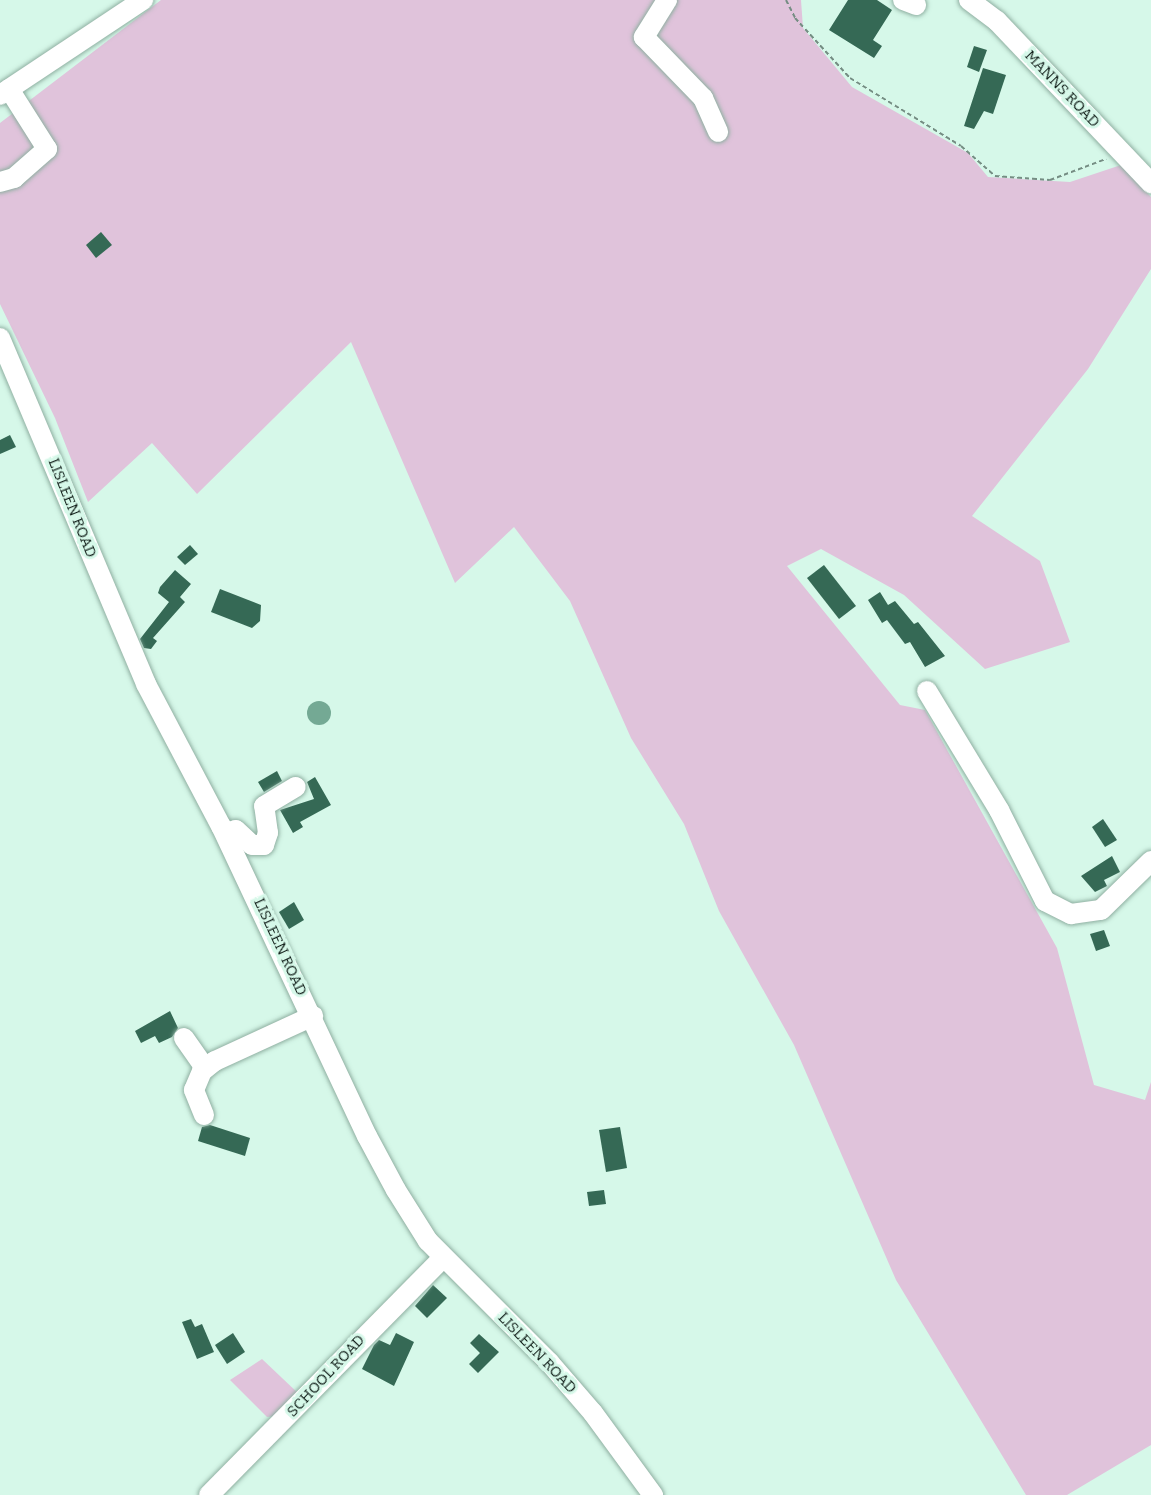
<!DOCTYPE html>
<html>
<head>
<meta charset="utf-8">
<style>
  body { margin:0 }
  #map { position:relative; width:1151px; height:1495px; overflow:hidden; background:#d6f8e9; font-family:Bitter,serif }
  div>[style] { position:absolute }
  .green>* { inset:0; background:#e0c3db }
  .water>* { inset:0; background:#74a994 }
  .round { border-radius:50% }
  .building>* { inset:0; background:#356955 }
  .path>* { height:2px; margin-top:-1px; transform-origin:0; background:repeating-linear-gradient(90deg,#758d83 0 4.5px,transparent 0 7.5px) }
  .roads { filter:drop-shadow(0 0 2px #8fafa1) drop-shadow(0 0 2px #8fafa1) }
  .minor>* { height:20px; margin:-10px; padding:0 10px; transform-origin:10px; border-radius:10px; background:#fff }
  span { translate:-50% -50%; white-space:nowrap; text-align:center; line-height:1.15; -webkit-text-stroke:6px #d6f8e9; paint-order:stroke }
  .street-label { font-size:15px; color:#101d18 }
</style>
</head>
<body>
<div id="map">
  <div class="green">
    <i style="clip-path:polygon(161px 0,801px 0,803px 28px,852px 87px,968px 153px,988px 177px,1070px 182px,1121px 165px,1151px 197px,1151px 269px,1088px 369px,972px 516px,1040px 561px,1070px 642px,985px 669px,904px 595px,821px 549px,787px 566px,900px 705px,925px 710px,1057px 948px,1094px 1085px,1145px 1100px,1151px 1082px,1151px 1445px,1067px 1495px,1026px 1495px,896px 1280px,794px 1045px,719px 911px,684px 824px,631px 738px,570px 601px,514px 527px,455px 583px,351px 342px,197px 494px,152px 443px,88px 502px,55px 418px,0 304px,0 123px)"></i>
    <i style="clip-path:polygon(262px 1359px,300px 1395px,276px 1416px,267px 1417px,230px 1380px)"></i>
  </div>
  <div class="water">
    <i class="round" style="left:307px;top:701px;width:24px;height:24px"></i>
  </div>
  <div class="building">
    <i style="clip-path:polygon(848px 0,877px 0,892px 10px,873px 40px,882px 46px,874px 58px,829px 30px)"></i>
    <i style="clip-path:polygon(974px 46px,987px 50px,979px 72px,967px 67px)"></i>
    <i style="clip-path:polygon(983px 68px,1006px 75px,993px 114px,984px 111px,974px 129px,964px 126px)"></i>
    <i style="clip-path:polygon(101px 232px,112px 245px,96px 258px,86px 245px)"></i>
    <i style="clip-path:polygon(10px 435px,16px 447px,0 454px,0 440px)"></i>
    <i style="clip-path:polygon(190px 545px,198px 554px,185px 565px,177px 557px)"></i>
    <i style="clip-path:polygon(824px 565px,856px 606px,839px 619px,807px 578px)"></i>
    <i style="clip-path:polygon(175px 570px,191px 584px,180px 597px,185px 602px,153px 638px,157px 641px,151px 649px,144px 648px,140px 639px,169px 602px,158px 593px,160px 587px)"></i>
    <i style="clip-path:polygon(220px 589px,261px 605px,260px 621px,252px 628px,211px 612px)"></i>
    <i style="clip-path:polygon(880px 592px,888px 605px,895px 601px,914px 624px,918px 622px,945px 656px,925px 667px,910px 642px,905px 644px,887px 620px,882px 623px,868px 600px)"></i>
    <i style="clip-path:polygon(277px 771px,282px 781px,264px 792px,258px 782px)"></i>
    <i style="clip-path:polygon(315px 777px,331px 805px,300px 822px,303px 827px,293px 833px,280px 810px,314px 799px,307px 782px)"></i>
    <i style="clip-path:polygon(1103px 819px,1117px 840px,1105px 847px,1092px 827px)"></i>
    <i style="clip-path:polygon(1112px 856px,1120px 872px,1104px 880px,1107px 886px,1095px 892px,1081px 876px)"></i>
    <i style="clip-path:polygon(294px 902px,304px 920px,289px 929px,279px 912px)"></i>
    <i style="clip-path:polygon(1104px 930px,1110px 946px,1096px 951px,1090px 934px)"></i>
    <i style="clip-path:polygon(170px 1011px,178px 1028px,172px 1037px,159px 1043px,155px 1036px,141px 1043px,135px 1031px)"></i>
    <i style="clip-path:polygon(210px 1125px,250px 1138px,245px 1156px,198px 1141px,202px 1127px)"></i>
    <i style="clip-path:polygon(620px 1127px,627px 1168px,606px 1172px,599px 1130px)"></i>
    <i style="clip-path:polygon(604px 1190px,606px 1204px,589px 1206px,587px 1192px)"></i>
    <i style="clip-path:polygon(433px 1285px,447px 1298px,427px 1318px,415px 1306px)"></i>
    <i style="clip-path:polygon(191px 1319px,195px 1327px,202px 1324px,214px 1352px,197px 1359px,182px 1322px)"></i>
    <i style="clip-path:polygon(233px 1333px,245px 1352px,227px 1364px,215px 1345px)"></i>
    <i style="clip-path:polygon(396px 1333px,414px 1342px,394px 1386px,362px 1369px,374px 1345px,379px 1340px,390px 1345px)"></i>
    <i style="clip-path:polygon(479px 1334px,499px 1352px,478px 1373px,469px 1364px,480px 1353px,470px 1343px)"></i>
  </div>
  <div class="path">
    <i style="left:786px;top:0;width:20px;rotate:63deg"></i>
    <i style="left:795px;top:18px;width:81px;rotate:47.5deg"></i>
    <i style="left:850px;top:78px;width:130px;rotate:31.5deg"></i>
    <i style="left:961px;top:146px;width:45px;rotate:41.4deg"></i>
    <i style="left:995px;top:176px;width:55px;rotate:4.2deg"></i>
    <i style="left:1050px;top:180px;width:60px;rotate:-20.6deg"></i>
  </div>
  <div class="roads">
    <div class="minor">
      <i style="left:667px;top:0;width:44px;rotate:121.9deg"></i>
      <i style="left:644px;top:37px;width:85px;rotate:46deg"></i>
      <i style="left:703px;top:98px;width:37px;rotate:66deg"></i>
      <i style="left:903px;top:0;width:14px;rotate:21deg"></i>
      <i style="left:969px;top:0;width:35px;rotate:37deg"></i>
      <i style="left:997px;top:21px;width:224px;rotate:46.5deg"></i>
      <i style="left:0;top:95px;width:172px;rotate:-33.6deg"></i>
      <i style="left:0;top:182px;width:15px;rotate:-16deg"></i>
      <i style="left:14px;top:178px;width:44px;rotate:-41.3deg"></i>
      <i style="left:47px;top:149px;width:71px;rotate:-122.3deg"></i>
      <i style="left:0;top:338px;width:376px;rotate:67.1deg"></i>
      <i style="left:146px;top:684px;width:161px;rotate:62.2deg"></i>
      <i style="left:221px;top:826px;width:343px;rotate:64.8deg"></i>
      <i style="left:367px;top:1136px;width:61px;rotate:61.8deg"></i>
      <i style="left:396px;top:1190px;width:60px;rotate:57.9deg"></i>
      <i style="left:428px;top:1241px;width:171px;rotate:45deg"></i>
      <i style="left:549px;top:1362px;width:67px;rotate:49.2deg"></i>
      <i style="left:593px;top:1413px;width:102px;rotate:53.8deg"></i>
      <i style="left:927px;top:691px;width:139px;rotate:58.8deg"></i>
      <i style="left:999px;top:810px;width:102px;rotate:63.2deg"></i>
      <i style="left:1045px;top:901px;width:29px;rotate:27deg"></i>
      <i style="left:1071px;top:914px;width:30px;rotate:-8deg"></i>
      <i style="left:1101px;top:910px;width:70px;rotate:-44.4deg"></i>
      <i style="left:225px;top:833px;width:11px;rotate:-15deg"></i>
      <i style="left:236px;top:830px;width:22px;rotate:43deg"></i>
      <i style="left:252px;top:845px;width:12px"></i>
      <i style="left:264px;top:845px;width:13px;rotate:-72deg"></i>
      <i style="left:268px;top:833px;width:27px;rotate:-98deg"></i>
      <i style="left:264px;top:806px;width:37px;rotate:-31deg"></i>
      <i style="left:184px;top:1038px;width:37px;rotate:55deg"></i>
      <i style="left:204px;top:1115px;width:27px;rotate:-112deg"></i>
      <i style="left:194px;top:1090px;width:21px;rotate:-67deg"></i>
      <i style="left:202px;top:1071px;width:16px;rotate:-38deg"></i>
      <i style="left:215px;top:1061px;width:108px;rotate:-24.7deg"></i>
      <i style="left:209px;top:1495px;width:333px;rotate:-45.4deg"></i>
    </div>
  </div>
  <div class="street-label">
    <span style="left:1062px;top:89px;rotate:46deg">MANNS ROAD</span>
    <span style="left:72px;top:508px;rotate:68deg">LISLEEN ROAD</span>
    <span style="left:280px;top:947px;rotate:65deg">LISLEEN ROAD</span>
    <span style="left:537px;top:1353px;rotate:46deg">LISLEEN ROAD</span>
    <span style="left:326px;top:1376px;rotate:-47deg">SCHOOL ROAD</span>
  </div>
</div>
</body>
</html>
